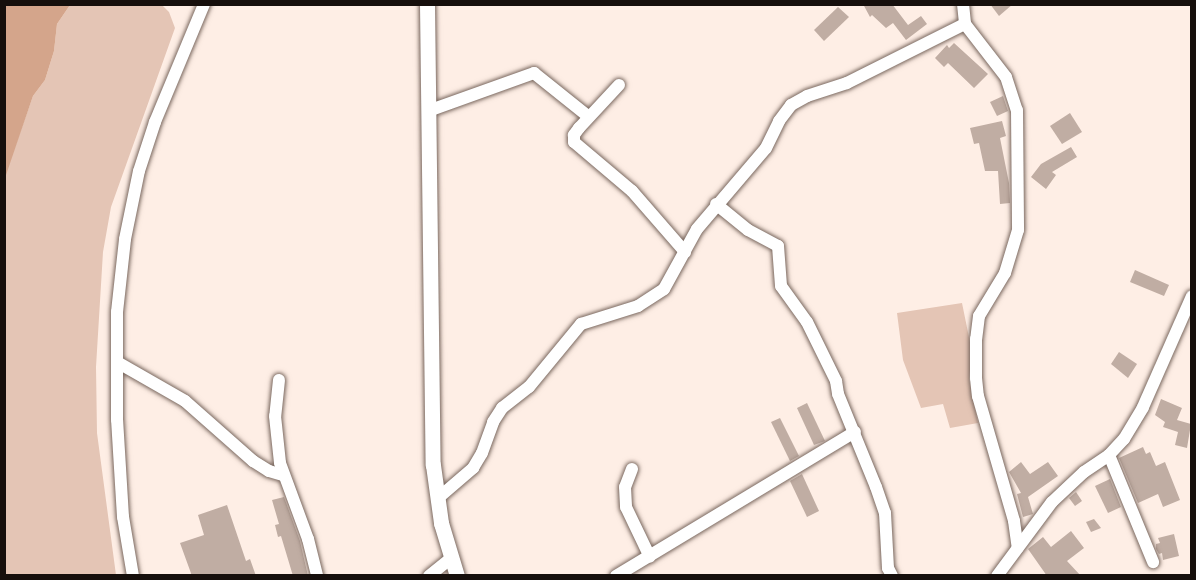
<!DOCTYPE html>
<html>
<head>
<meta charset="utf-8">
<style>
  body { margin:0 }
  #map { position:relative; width:1196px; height:580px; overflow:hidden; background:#feeee5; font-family:Ubuntu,sans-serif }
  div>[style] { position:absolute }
  .green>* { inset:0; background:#e4c5b5 }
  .water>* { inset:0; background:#d4a58b }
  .building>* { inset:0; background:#c0ada3 }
  .roads { filter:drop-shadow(0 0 2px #79675e) drop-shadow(0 0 2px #79675e) }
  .minor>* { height:12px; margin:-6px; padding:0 6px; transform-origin:6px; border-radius:6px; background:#fff }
  .tertiary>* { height:15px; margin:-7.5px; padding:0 7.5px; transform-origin:7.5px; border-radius:7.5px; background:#fff }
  span { translate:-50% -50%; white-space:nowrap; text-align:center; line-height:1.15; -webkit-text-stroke:4.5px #fff; paint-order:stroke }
  .frame { position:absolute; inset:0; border:6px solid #160f0c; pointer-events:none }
</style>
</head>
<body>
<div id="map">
  <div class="green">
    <i style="clip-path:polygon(70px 5px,162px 5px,169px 12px,175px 28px,111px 207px,103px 252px,96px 367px,97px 433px,116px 575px,5px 575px,4px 178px,33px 96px,45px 80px,54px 51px,57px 24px)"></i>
    <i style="clip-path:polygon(962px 303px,972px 352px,969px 379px,978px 423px,950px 428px,943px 404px,921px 408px,903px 360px,897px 313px)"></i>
  </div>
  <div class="water">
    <i style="clip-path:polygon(5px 4px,70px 5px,57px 24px,54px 51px,45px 80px,33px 96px,5px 178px)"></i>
  </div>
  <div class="building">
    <i style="clip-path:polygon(863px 4px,892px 4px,908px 25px,921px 16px,927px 24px,906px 40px,893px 23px,886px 28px,872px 15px,870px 17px)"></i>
    <i style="clip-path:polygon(990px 4px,1013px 4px,999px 16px)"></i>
    <i style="clip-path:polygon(838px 7px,849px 17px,824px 41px,814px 30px)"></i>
    <i style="clip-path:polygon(954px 43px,988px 74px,974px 88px,948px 63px,944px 67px,935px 58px,947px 45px,949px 48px)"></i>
    <i style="clip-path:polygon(1003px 96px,1008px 111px,997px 116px,990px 102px)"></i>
    <i style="clip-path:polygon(1070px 113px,1082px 132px,1062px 144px,1050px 126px)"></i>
    <i style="clip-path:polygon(1002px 121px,1006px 136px,1000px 138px,1009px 183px,1010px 203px,1000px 204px,998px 171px,985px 171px,979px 143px,974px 144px,970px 128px)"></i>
    <i style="clip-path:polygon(1071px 147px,1077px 157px,1052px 172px,1056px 175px,1046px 189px,1031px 177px,1041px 164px)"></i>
    <i style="clip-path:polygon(1135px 270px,1169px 285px,1164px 296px,1130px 282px)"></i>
    <i style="clip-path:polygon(1119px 352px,1137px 364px,1128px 378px,1111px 364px)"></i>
    <i style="clip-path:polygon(1161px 399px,1182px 408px,1177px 420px,1191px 424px,1187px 448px,1175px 445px,1178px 432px,1163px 427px,1165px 422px,1155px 415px)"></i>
    <i style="clip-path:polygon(807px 403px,825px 441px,814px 445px,797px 408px)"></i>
    <i style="clip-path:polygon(780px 418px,799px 456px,790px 461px,771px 422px)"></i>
    <i style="clip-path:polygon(1143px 447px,1146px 454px,1150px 452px,1156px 466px,1165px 462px,1180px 500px,1163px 507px,1158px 494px,1138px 503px,1119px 458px)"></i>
    <i style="clip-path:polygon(1021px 462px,1030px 474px,1048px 462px,1058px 476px,1028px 497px,1033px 514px,1023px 517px,1017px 494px,1021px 493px,1009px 472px)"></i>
    <i style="clip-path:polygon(802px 474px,819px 511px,807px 517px,790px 481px)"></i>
    <i style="clip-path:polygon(1110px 479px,1121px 507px,1108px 513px,1095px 486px)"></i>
    <i style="clip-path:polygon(1076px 492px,1082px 501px,1075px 506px,1069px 498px)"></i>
    <i style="clip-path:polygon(284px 497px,300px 541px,308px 576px,293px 576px,281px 536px,278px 537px,275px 525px,279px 524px,272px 500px)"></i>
    <i style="clip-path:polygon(227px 505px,246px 561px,250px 559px,256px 576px,192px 576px,180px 543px,204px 535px,198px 515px)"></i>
    <i style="clip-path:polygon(1094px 519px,1101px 528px,1091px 532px,1086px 522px)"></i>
    <i style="clip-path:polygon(1071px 531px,1084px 548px,1067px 561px,1081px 576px,1047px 576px,1028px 549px,1043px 537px,1051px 547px)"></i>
    <i style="clip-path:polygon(1174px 534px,1179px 556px,1163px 560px,1162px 553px,1159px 554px,1156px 549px,1156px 544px,1160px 543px,1158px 538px)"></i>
  </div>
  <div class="roads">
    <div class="minor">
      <i style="left:963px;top:4px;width:20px;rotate:84deg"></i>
      <i style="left:965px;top:24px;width:67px;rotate:52.3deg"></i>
      <i style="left:1006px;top:77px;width:35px;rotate:72deg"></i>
      <i style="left:1017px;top:110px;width:120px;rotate:89.5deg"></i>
      <i style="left:1018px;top:230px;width:45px;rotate:106.8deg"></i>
      <i style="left:1005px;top:273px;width:50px;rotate:121.2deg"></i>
      <i style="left:979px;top:316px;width:23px;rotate:97deg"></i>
      <i style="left:976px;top:339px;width:39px;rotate:90deg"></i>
      <i style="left:976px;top:378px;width:18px;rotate:84deg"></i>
      <i style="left:978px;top:396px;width:130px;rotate:73.9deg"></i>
      <i style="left:1014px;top:521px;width:27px;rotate:82deg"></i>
      <i style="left:619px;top:85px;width:59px;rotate:132.9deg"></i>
      <i style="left:579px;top:128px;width:9px;rotate:126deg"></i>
      <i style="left:574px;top:135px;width:7px;rotate:90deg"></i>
      <i style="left:574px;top:142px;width:76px;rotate:40.2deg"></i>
      <i style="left:632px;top:191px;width:81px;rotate:49deg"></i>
      <i style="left:428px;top:111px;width:113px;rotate:-19.7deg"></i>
      <i style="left:534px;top:73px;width:70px;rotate:38.7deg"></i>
      <i style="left:716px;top:204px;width:41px;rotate:39.1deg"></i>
      <i style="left:748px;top:230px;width:34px;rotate:28deg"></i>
      <i style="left:778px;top:246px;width:40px;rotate:85.7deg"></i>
      <i style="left:781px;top:286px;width:44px;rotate:54.2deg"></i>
      <i style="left:807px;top:322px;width:66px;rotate:63.8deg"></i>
      <i style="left:836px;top:381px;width:13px;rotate:81deg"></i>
      <i style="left:838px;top:394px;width:100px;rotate:67.8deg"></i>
      <i style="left:876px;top:487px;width:28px;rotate:71deg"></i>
      <i style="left:885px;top:513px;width:55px;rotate:86.9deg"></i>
      <i style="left:888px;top:568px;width:9px;rotate:63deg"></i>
      <i style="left:117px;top:362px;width:78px;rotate:29.8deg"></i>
      <i style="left:185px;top:401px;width:91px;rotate:41.4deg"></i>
      <i style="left:253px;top:461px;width:19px;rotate:32deg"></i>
      <i style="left:269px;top:471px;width:15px;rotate:16deg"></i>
      <i style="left:279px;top:380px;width:36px;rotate:96deg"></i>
      <i style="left:275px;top:416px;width:47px;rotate:83.9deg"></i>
      <i style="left:280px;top:463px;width:81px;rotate:69.8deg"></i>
      <i style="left:308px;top:539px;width:38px;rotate:76deg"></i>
      <i style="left:1109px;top:455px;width:116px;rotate:67.6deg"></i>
      <i style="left:632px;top:469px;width:19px;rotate:111deg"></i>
      <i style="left:625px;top:487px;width:20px;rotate:87deg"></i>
      <i style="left:626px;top:507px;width:55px;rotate:64.4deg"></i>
      <i style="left:437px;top:499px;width:48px;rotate:-40.7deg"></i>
      <i style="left:473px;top:468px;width:17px;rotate:-59deg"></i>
      <i style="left:482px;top:453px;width:33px;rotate:-70deg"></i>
      <i style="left:493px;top:422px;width:17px;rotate:-57deg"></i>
      <i style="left:502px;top:408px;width:34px;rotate:-38deg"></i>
      <i style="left:529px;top:387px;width:82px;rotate:-50.5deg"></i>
      <i style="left:581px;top:324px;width:60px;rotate:-17.5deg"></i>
      <i style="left:638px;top:306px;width:31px;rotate:-33deg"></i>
      <i style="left:664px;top:289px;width:68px;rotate:-61.2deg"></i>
      <i style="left:697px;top:229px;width:106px;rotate:-49.6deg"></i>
      <i style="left:766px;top:148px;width:30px;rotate:-64deg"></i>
      <i style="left:779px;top:121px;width:20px;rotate:-53deg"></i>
      <i style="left:791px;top:105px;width:18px;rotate:-29deg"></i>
      <i style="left:807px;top:96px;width:42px;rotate:-18deg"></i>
      <i style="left:847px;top:83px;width:132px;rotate:-26.6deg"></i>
      <i style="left:133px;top:576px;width:60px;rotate:-99.6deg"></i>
      <i style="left:123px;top:517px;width:97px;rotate:-93.5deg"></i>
      <i style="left:117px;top:420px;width:108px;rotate:-90deg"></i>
      <i style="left:117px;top:312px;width:73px;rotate:-83.7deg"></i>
      <i style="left:125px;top:239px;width:69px;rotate:-78.4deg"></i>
      <i style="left:139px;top:171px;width:52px;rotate:-71.9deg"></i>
      <i style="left:155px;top:122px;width:128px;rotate:-67.4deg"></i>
      <i style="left:429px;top:576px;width:28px;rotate:-39deg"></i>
      <i style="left:616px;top:576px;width:279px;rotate:-31.1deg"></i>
      <i style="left:997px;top:576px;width:92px;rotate:-53.4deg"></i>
      <i style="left:1052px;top:502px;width:44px;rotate:-43.2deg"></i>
      <i style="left:1084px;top:472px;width:30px;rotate:-34deg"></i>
      <i style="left:1109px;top:455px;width:22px;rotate:-47deg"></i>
      <i style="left:1124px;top:439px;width:37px;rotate:-59deg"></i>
      <i style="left:1143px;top:407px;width:121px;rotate:-66.2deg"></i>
    </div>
    <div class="tertiary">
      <i style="left:427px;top:4px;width:461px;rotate:89.3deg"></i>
      <i style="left:433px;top:465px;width:59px;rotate:82.1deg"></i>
      <i style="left:441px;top:523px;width:55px;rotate:73.2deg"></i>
    </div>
  </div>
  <div class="frame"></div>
</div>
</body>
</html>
